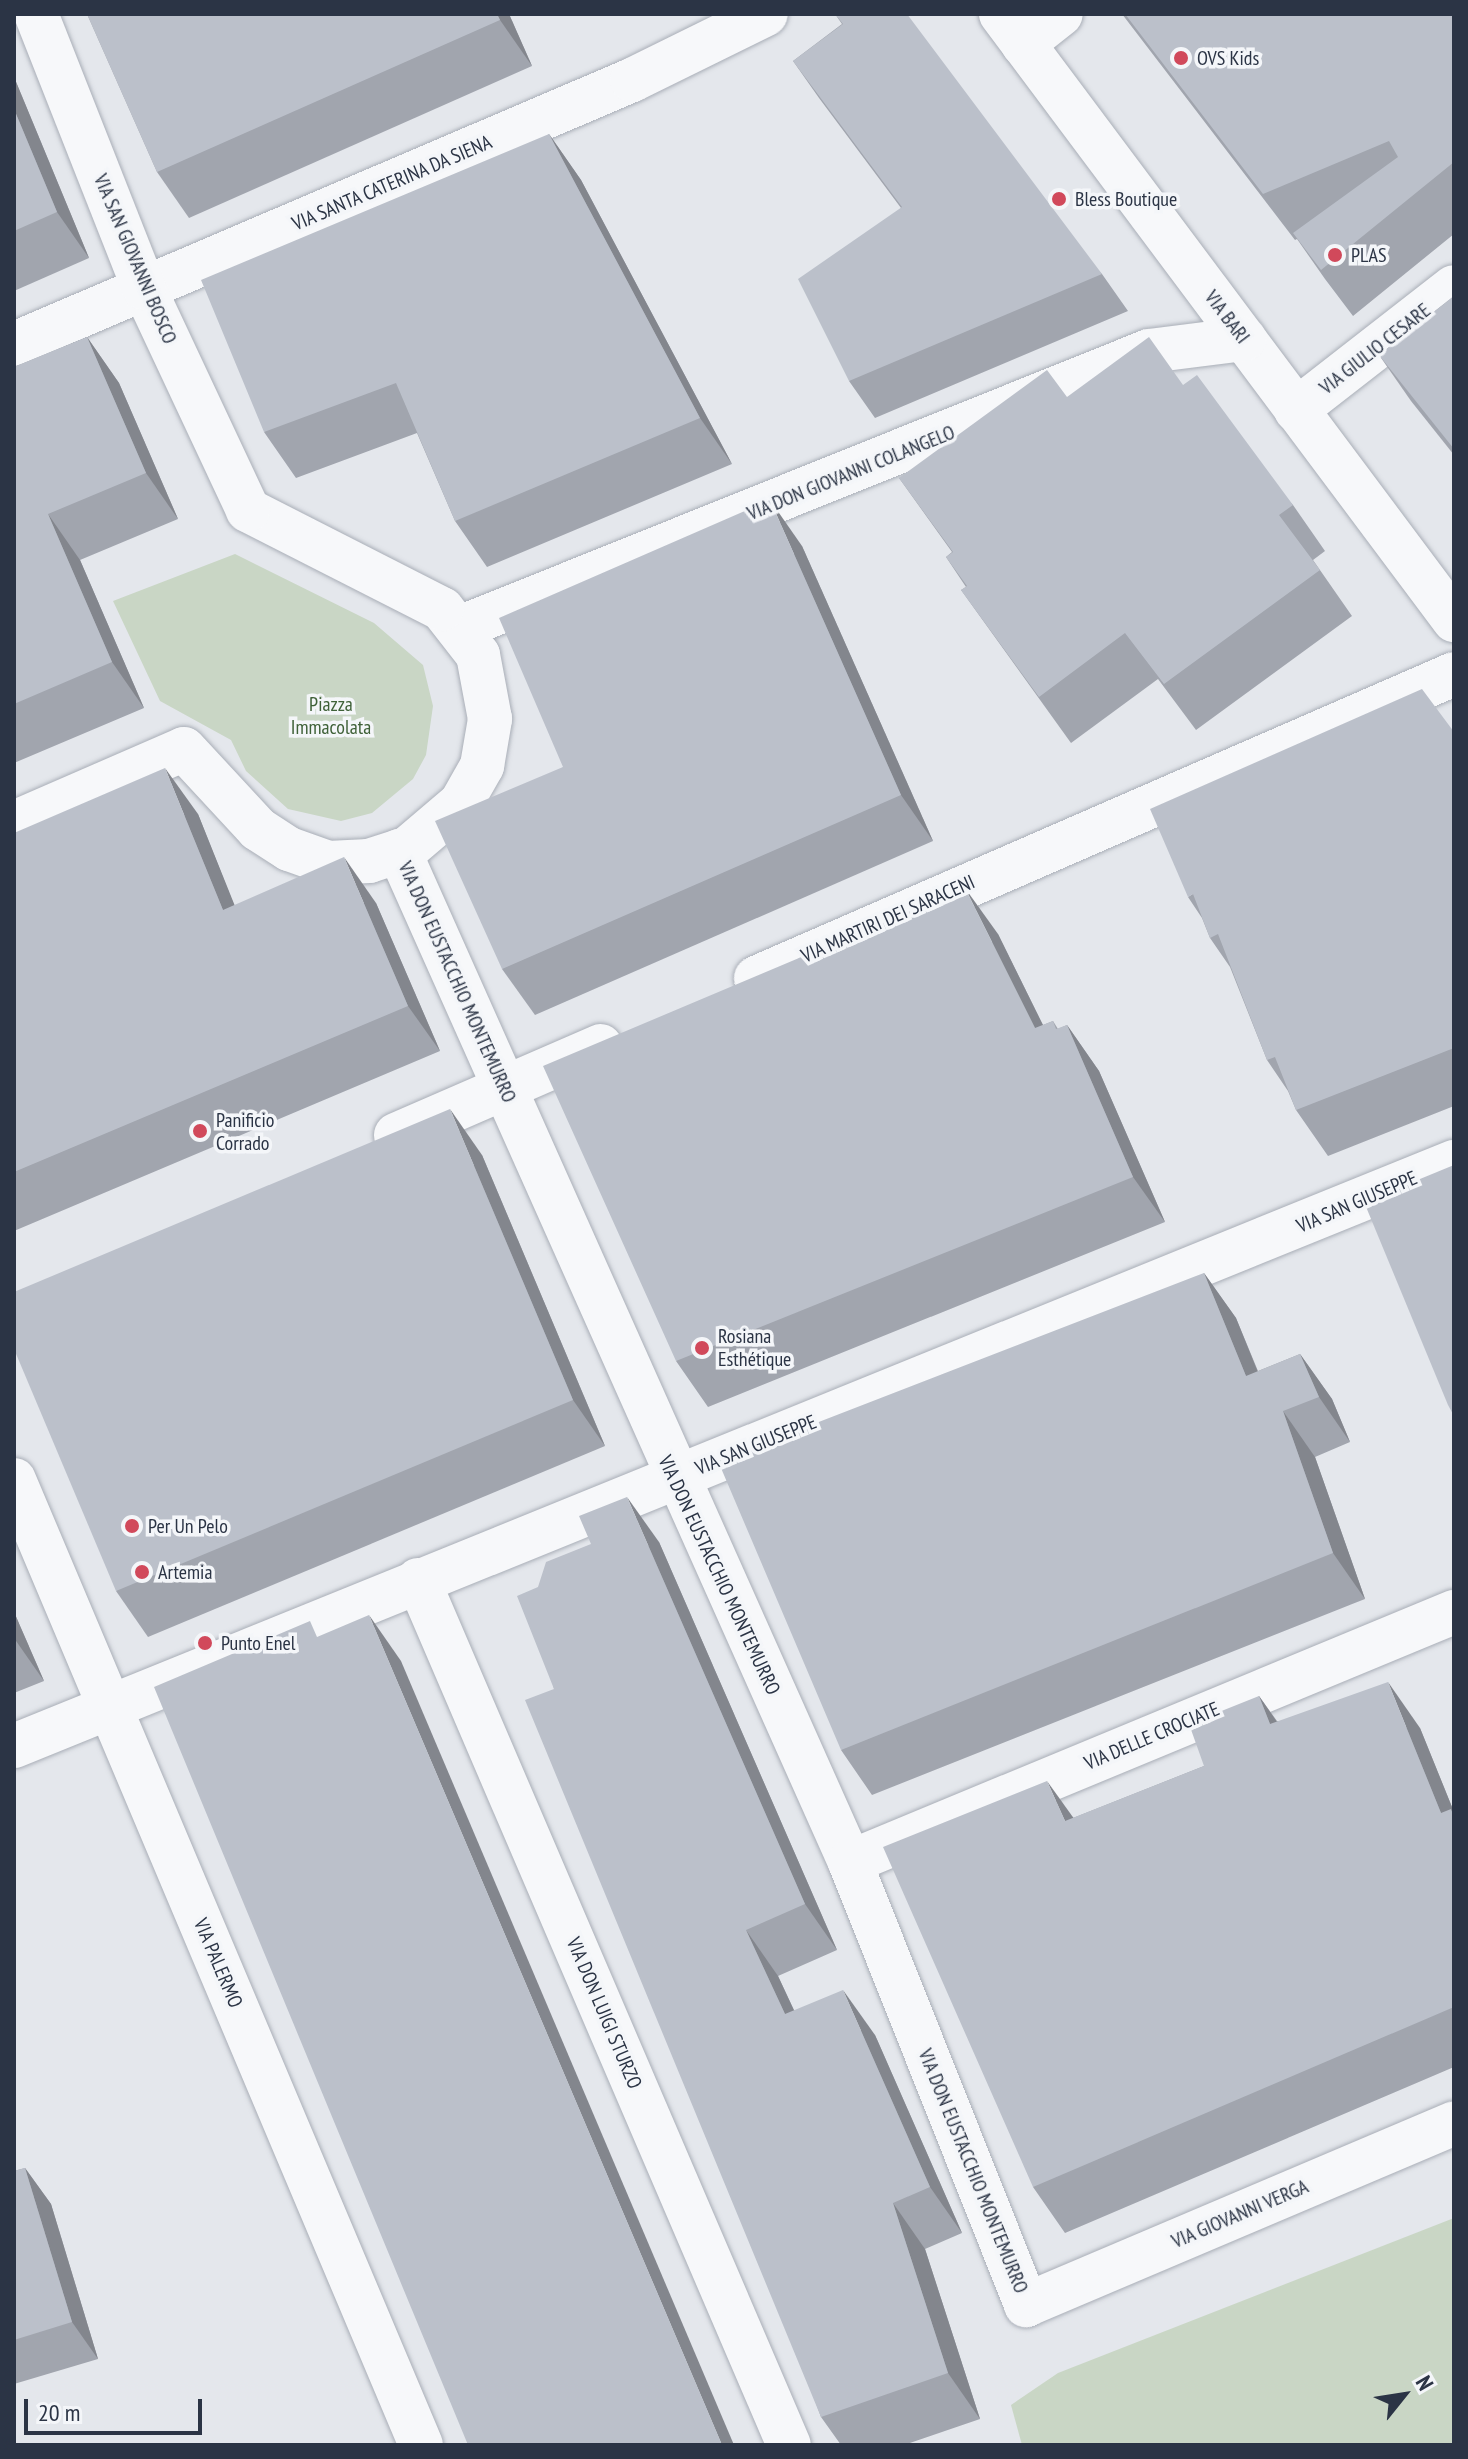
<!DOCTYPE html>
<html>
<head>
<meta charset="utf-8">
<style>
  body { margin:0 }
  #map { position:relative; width:1468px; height:2459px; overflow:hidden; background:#e4e7ec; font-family:"PT Sans Narrow",sans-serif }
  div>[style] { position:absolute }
  .green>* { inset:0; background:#c9d6c5 }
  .roads { filter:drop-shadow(0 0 2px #a9aeb7) drop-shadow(0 0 2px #a9aeb7) }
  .minor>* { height:44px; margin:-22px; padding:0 22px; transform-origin:22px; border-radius:22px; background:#f7f8fa }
  .wall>* { inset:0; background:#a1a5ae }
  .shaded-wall>* { inset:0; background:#83868d }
  .building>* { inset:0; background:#bbc0ca }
  .dots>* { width:22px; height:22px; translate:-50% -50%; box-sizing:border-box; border:4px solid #f4f6f9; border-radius:50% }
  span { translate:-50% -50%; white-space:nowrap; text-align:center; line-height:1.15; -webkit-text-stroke:7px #f4f6f9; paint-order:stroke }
  .poi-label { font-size:20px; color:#2b3445 }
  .left { translate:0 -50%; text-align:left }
  .street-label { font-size:20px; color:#2b3445 }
  .park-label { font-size:20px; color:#3f6138 }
  .frame { position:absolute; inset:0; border:16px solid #2b3445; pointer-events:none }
  .north { position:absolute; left:1364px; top:2355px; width:80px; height:80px; -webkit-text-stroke:6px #f4f6f9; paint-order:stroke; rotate:60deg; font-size:22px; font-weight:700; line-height:32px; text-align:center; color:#2b3445 }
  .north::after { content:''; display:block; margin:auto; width:28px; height:36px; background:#2b3445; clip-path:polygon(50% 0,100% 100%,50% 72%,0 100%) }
  .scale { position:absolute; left:24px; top:2399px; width:178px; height:36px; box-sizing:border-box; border:4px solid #2b3445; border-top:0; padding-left:10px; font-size:24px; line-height:28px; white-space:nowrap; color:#2b3445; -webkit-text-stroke:6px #f4f6f9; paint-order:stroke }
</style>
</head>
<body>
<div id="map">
  <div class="green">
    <i style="clip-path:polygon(235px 554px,374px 623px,423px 665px,433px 706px,426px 755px,413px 779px,372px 813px,341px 821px,288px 809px,246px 771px,231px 740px,160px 701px,113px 601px)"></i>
    <i style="clip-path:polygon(1454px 2218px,1454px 2445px,1022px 2445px,1011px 2405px,1058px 2373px)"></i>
  </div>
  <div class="roads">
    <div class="minor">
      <i style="left:1001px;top:14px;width:757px;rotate:53.22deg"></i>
      <i style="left:1023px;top:44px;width:48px;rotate:-38.3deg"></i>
      <i style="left:14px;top:344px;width:672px;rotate:-23.13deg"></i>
      <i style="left:632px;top:80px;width:149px;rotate:-26.2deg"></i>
      <i style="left:1296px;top:410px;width:200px;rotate:-37.9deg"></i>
      <i style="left:462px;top:627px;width:740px;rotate:-21.89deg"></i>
      <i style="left:1149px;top:351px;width:96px;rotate:-7.2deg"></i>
      <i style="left:14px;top:823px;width:185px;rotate:-23.5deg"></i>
      <i style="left:184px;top:749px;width:109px;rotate:47.2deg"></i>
      <i style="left:258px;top:829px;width:37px;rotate:33deg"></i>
      <i style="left:289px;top:849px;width:41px;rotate:19.7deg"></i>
      <i style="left:328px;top:863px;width:41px;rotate:-2.8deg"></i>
      <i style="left:369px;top:861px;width:40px;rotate:-18deg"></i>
      <i style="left:407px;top:849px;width:71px;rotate:-40.4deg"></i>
      <i style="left:461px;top:803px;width:43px;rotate:-60.4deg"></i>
      <i style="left:482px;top:766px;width:48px;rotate:-80.3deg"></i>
      <i style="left:490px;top:719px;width:65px;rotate:-100.6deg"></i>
      <i style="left:478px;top:655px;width:58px;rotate:-128deg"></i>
      <i style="left:442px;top:609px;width:218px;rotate:-153deg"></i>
      <i style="left:248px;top:510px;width:245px;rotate:-115.1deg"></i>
      <i style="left:144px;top:288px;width:295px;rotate:-111.5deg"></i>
      <i style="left:399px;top:851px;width:1107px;rotate:65.96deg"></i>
      <i style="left:850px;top:1862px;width:477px;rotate:68.3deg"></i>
      <i style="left:1026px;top:2305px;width:465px;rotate:-23deg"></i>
      <i style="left:756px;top:978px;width:761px;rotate:-23.53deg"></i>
      <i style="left:396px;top:1135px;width:223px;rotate:-23.5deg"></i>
      <i style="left:14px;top:1480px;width:1047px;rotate:67.13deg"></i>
      <i style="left:418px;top:1580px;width:941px;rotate:66.79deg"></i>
      <i style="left:14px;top:1746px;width:1554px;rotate:-22.08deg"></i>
      <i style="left:850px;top:1862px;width:654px;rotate:-22.49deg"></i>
    </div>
  </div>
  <div class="wall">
    <i style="clip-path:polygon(87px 14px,509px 14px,532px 66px,189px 218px,157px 172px)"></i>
    <i style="clip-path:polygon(835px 14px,1102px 274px,1128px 311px,875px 418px,849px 381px,901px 208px,819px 98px,793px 61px,842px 24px)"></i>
    <i style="clip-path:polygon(1122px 14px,1454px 14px,1454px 234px,1353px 316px,1325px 279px,1297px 239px,1295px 240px)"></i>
    <i style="clip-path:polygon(14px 77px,89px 258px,14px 291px)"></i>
    <i style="clip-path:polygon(549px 134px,581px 180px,732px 464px,487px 567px,455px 521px,417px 433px,296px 478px,264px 432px)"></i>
    <i style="clip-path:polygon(1454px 296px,1454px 455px,1411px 401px,1379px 355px)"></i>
    <i style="clip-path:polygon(87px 337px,119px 383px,178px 519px,80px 560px,144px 708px,14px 763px,14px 367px)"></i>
    <i style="clip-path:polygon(1183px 385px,1293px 505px,1325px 551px,1313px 560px,1352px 616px,1196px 730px,1158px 679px,1071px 743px,961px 590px,966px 587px,946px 557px,952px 552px,899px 478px,1067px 397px)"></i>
    <i style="clip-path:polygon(802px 546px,933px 841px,535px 1015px,502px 969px,563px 767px)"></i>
    <i style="clip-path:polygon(1454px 732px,1454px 1106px,1328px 1156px,1296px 1110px,1288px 1091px,1267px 1060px,1230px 967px,1210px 938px,1202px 918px,1188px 897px)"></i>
    <i style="clip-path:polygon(198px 814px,234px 905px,376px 903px,440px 1051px,14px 1231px,14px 833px)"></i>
    <i style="clip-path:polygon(998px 934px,1043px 1025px,1053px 1021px,1058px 1029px,1067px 1025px,1099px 1071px,1165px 1222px,708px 1407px,676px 1361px)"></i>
    <i style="clip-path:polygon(482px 1155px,605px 1446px,148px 1637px,116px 1591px)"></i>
    <i style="clip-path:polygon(1204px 1273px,1236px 1318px,1258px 1371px,1300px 1354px,1332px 1399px,1350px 1442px,1315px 1457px,1365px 1599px,872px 1795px,841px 1750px)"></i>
    <i style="clip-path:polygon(659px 1542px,837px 1950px,778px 1976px,794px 2010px,875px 2035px,962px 2233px,925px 2249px,980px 2419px,904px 2445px,841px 2445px,821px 2417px,554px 1689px,538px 1587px)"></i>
    <i style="clip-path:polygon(14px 1612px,44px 1681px,14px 1693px)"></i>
    <i style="clip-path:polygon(1259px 1696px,1277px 1721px,1420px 1728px,1454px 1812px,1454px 2067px,1065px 2233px,1033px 2187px,1073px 1818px,1204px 1766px)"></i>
    <i style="clip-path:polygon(25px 2168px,51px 2204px,98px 2359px,14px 2384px,14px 2171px)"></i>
  </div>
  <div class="shaded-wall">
    <i style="clip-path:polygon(497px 14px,509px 14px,532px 66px,500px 20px)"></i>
    <i style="clip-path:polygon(14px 77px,89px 258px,57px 212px,14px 109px)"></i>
    <i style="clip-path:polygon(549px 134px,581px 180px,732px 464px,700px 418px)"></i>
    <i style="clip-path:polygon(87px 337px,119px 383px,178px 519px,146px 473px)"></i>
    <i style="clip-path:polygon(770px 500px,802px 546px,933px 841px,901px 795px)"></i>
    <i style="clip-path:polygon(48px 514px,80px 560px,144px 708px,112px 662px)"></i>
    <i style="clip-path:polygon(165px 768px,198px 814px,255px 956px,223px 910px)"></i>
    <i style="clip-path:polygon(344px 857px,376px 903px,440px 1051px,408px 1006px)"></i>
    <i style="clip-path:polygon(965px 888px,998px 934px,1067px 1074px,1035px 1028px)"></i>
    <i style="clip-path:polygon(1067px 1025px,1099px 1071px,1165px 1222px,1133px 1177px)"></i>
    <i style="clip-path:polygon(450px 1109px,482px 1155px,605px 1446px,573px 1400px)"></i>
    <i style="clip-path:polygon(1204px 1273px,1236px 1318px,1278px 1422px,1246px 1376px)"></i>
    <i style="clip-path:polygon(1300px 1354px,1332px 1399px,1350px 1442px,1319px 1397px)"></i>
    <i style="clip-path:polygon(1283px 1411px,1315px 1457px,1365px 1599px,1333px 1553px)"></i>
    <i style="clip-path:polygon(627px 1497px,659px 1542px,837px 1950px,805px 1904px)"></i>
    <i style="clip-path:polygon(14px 1612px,44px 1681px,14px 1638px)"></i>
    <i style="clip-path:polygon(369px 1615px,401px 1661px,734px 2445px,722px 2445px)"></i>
    <i style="clip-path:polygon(1388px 1682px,1420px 1728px,1454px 1812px,1454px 1832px,1441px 1813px)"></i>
    <i style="clip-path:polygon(1259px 1696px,1291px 1742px,1270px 1724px)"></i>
    <i style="clip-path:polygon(1047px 1781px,1080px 1827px,1065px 1821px)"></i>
    <i style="clip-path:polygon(746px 1930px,778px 1976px,817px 2060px,785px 2014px)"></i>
    <i style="clip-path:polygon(843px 1990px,875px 2035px,962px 2233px,930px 2187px)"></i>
    <i style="clip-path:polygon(25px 2168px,51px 2204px,98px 2359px,72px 2322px)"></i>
    <i style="clip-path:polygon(893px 2203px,925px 2249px,980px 2419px,948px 2373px)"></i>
  </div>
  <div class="building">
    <i style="clip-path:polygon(87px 14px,497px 14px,500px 20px,157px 172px)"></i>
    <i style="clip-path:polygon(835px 14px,907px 14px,1102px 274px,849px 381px,798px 279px,902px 207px,793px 61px,843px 24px)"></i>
    <i style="clip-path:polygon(1125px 14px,1454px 14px,1454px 162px,1321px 270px,1293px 233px,1398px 157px,1389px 141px,1263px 194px)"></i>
    <i style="clip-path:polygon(14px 109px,57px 212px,14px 231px)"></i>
    <i style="clip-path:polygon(549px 134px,700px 418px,455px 521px,396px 383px,264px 432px,201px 280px)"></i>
    <i style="clip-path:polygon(1454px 296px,1454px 449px,1379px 355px)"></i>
    <i style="clip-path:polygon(87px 337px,146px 473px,48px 514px,112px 662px,14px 704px,14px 367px)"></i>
    <i style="clip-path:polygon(1149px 337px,1183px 385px,1197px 375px,1293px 505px,1279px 515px,1320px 570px,1164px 684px,1125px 633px,1039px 697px,961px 590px,967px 586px,946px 557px,953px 552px,899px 478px,1047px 370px,1067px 397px)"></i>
    <i style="clip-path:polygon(770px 500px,901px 795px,502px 969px,435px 821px,563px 767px,499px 618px)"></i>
    <i style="clip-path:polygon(1422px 689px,1454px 732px,1454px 1048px,1296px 1110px,1275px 1057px,1267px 1060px,1218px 934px,1210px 938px,1193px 894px,1188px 897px,1150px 809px)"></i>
    <i style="clip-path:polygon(165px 768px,223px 910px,344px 857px,408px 1006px,14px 1172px,14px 833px)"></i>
    <i style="clip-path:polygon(965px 888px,1035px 1028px,1053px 1021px,1056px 1029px,1067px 1025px,1133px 1177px,676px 1361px,543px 1066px)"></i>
    <i style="clip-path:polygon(450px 1109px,573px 1400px,116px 1591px,14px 1349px,14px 1292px)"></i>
    <i style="clip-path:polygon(1454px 1165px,1454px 1416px,1448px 1405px,1364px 1202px)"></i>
    <i style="clip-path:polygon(1204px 1273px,1246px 1376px,1300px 1354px,1319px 1397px,1283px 1411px,1333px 1553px,841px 1750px,718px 1461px)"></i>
    <i style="clip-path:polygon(627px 1497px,805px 1904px,746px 1930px,785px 2014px,843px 1990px,930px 2187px,893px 2203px,948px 2373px,821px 2417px,525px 1700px,554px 1689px,517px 1596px,538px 1587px,546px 1562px,591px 1544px,579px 1516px)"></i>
    <i style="clip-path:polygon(369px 1615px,722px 2445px,468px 2445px,154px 1687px,310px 1621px,317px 1637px)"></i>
    <i style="clip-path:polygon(1388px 1682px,1441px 1813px,1451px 1809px,1454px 1817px,1454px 2007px,1033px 2187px,883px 1847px,1047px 1781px,1065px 1821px,1204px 1766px,1189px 1724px,1259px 1696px,1270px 1724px)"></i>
    <i style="clip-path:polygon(25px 2168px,72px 2322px,14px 2340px,14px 2171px)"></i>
  </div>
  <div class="dots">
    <i style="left:1181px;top:58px;background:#d1495b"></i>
    <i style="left:1059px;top:199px;background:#d1495b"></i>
    <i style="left:1335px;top:255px;background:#d1495b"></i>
    <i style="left:200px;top:1131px;background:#d1495b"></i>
    <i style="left:702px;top:1348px;background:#d1495b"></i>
    <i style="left:132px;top:1526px;background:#d1495b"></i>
    <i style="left:142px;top:1572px;background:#d1495b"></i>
    <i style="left:205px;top:1643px;background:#d1495b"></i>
  </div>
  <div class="poi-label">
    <span class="left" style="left:1197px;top:58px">OVS Kids</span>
    <span class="left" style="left:1075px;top:199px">Bless Boutique</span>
    <span class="left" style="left:1351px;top:255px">PLAS</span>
    <span class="left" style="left:216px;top:1132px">Panificio<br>Corrado</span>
    <span class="left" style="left:718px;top:1348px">Rosiana<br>Esthétique</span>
    <span class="left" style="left:148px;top:1526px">Per Un Pelo</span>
    <span class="left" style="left:158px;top:1572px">Artemia</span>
    <span class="left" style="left:221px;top:1643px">Punto Enel</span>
  </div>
  <div class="street-label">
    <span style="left:392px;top:183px;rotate:-23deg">VIA SANTA CATERINA DA SIENA</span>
    <span style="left:135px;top:259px;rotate:67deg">VIA SAN GIOVANNI BOSCO</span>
    <span style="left:1227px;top:317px;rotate:53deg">VIA BARI</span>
    <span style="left:1375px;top:349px;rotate:-38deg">VIA GIULIO CESARE</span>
    <span style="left:851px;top:473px;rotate:-22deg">VIA DON GIOVANNI COLANGELO</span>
    <span style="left:888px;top:919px;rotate:-24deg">VIA MARTIRI DEI SARACENI</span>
    <span style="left:457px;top:982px;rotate:66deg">VIA DON EUSTACCHIO MONTEMURRO</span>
    <span style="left:1357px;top:1202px;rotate:-23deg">VIA SAN GIUSEPPE</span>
    <span style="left:756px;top:1445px;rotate:-22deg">VIA SAN GIUSEPPE</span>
    <span style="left:719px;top:1575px;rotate:65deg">VIA DON EUSTACCHIO MONTEMURRO</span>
    <span style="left:1152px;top:1736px;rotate:-23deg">VIA DELLE CROCIATE</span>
    <span style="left:218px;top:1963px;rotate:67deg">VIA PALERMO</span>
    <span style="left:604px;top:2013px;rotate:67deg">VIA DON LUIGI STURZO</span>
    <span style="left:973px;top:2171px;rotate:68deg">VIA DON EUSTACCHIO MONTEMURRO</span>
    <span style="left:1240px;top:2214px;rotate:-23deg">VIA GIOVANNI VERGA</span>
  </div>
  <div class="park-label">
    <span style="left:331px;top:716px">Piazza<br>Immacolata</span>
  </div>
  <div class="frame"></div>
  <div class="north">N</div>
  <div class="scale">20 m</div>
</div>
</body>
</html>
